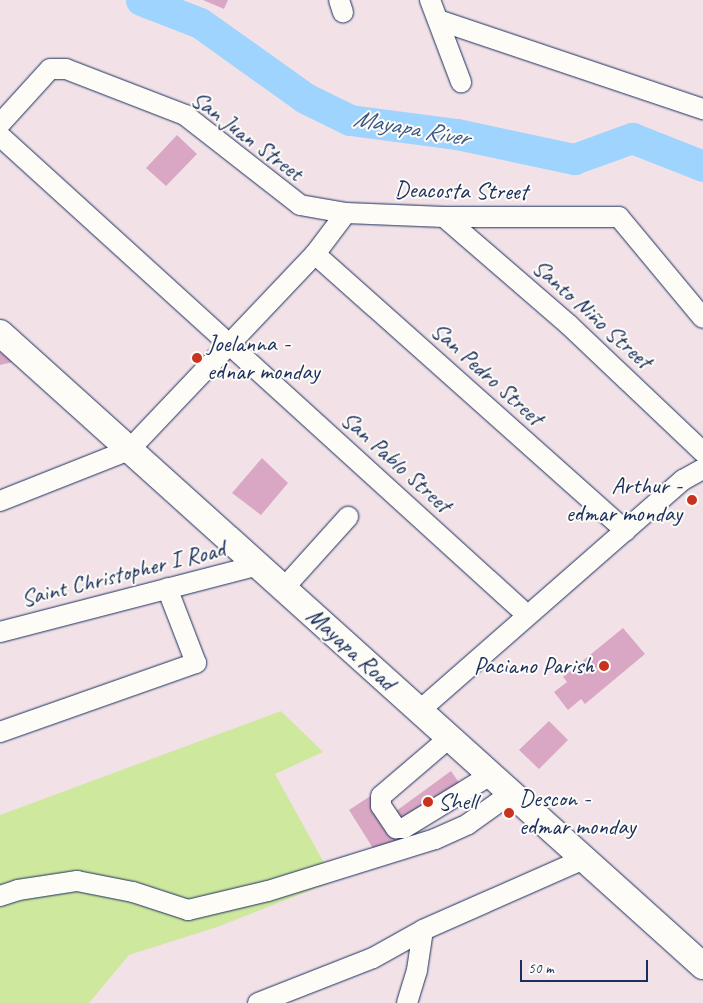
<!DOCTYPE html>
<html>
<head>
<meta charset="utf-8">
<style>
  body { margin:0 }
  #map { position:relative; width:703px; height:1003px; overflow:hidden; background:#f2e2e8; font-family:Caveat,sans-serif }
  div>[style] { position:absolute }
  .green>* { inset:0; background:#cee89e }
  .river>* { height:31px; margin:-15.5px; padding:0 15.5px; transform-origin:15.5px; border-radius:15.5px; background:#9ed4fd }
  .building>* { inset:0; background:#d9a7c4 }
  .roads { filter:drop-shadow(0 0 1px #1b2f5e) drop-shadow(0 0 1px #1b2f5e) }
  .minor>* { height:20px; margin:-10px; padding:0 10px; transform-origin:10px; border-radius:10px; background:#fdfcf7 }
  .major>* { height:26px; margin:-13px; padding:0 13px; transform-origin:13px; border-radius:13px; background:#fdfcf7 }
  .dots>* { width:14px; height:14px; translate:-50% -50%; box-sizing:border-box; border:2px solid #fdfcf7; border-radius:50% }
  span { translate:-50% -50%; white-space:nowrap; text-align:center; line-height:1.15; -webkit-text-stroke:4px #fdfcf7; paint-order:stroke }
  .street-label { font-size:24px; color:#1b2f5e }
  .poi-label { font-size:24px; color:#1b2f5e }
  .left { translate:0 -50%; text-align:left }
  .right { translate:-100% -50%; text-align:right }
  .water-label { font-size:25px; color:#3c5886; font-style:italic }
  .scale { position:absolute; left:520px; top:960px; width:128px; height:22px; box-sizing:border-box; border:2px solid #1b2f5e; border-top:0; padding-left:6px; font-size:15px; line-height:18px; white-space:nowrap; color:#1b2f5e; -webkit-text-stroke:4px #fdfcf7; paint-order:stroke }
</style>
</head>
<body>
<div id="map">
  <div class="green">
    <i style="clip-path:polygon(281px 711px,323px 752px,275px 774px,334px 881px,217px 927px,129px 955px,89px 1003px,0 1003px,0 815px)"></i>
  </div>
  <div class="river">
    <i style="left:141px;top:0;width:63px;rotate:21.3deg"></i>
    <i style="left:200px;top:23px;width:129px;rotate:35.5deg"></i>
    <i style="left:305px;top:98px;width:50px;rotate:26.1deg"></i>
    <i style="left:350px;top:120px;width:108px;rotate:7.5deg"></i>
    <i style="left:457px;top:134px;width:120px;rotate:12.1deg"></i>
    <i style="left:574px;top:159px;width:62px;rotate:-19.9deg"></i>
    <i style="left:632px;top:138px;width:76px;rotate:21.5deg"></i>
  </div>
  <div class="building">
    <i style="clip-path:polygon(203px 0,228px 0,224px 9px)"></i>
    <i style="clip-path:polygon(177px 135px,197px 154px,166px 186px,146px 168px)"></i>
    <i style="clip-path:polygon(0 352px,13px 362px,0 365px)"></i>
    <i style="clip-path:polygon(262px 458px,288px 483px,261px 515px,232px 493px)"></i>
    <i style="clip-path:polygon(623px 628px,645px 654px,585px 704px,581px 699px,568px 710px,554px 692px,567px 682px,563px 677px)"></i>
    <i style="clip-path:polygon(549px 721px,568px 740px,539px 769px,519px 750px)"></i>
    <i style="clip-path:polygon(451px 771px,464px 790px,405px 833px,392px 814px)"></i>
    <i style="clip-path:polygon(372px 795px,399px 838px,376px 853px,349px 810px)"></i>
  </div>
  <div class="roads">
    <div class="minor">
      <i style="left:339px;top:0;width:13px;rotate:72deg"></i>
      <i style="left:430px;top:0;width:88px;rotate:69.3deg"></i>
      <i style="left:438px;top:20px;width:280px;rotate:18.6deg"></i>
      <i style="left:0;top:124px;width:74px;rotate:-47.7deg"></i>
      <i style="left:50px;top:69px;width:16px"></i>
      <i style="left:66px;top:69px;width:128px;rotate:21.1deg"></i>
      <i style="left:185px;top:115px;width:146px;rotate:38deg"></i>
      <i style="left:300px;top:205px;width:47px;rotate:9.9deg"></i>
      <i style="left:0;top:136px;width:712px;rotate:42.27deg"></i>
      <i style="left:444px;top:217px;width:165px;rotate:40.8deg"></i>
      <i style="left:569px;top:325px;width:185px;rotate:43.5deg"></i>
      <i style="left:315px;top:254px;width:416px;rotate:41.7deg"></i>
      <i style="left:0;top:501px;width:139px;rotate:-21.6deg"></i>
      <i style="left:129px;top:450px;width:270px;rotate:-46.5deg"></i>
      <i style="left:315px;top:254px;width:51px;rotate:-52.9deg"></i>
      <i style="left:346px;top:213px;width:98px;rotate:2.3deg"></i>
      <i style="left:444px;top:217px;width:175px"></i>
      <i style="left:619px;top:217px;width:131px;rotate:50.3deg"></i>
      <i style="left:284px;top:588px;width:96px;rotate:-48deg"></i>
      <i style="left:0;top:632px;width:268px;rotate:-14.5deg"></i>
      <i style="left:419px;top:711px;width:351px;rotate:-41.2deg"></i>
      <i style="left:683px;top:480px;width:23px;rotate:-29deg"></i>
      <i style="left:0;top:732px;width:208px;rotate:-19.4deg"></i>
      <i style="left:196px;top:663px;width:80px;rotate:-111.1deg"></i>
      <i style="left:449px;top:738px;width:89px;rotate:139.5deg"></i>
      <i style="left:381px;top:796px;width:10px;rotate:90deg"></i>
      <i style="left:381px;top:806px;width:27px;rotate:56deg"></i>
      <i style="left:396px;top:828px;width:8px"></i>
      <i style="left:404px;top:828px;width:100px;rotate:-31.5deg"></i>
      <i style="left:0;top:896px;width:19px;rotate:-18deg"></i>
      <i style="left:18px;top:890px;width:60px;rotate:-8.7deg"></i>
      <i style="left:77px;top:881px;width:57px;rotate:11.1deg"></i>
      <i style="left:133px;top:892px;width:58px;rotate:18.1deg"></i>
      <i style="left:188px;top:910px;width:82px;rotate:-13.4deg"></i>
      <i style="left:268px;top:891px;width:175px;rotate:-17.3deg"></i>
      <i style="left:435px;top:839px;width:36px;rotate:-24deg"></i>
      <i style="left:468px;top:824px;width:52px;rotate:-35.5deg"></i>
      <i style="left:258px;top:1003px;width:123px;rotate:-21.4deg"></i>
      <i style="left:373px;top:958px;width:57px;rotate:-29.2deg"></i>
      <i style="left:423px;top:930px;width:178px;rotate:-23.8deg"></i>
      <i style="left:407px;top:1003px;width:34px;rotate:-73deg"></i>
      <i style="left:417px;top:970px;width:40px;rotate:-81.5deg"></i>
    </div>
    <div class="major">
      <i style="left:0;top:333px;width:946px;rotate:42deg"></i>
    </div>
  </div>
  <div class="dots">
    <i style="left:197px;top:358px;background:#c8321e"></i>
    <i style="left:692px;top:500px;background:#c8321e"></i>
    <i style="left:604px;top:666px;background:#c8321e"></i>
    <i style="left:428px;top:802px;background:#c8321e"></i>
    <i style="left:509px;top:813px;background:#c8321e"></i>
  </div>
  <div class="street-label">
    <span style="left:247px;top:136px;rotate:37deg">San Juan Street</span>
    <span style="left:461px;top:191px;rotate:1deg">Deacosta Street</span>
    <span style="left:592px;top:314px;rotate:42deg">Santo Niño Street</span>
    <span style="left:487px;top:374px;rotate:42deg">San Pedro Street</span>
    <span style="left:396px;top:462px;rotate:42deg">San Pablo Street</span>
    <span style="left:123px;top:574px;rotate:-14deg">Saint Christopher I Road</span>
    <span style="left:351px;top:649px;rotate:42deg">Mayapa Road</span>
  </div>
  <div class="poi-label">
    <span class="left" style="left:207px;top:358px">Joelanna -<br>ednar monday</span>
    <span class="right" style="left:682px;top:500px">Arthur -<br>edmar monday</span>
    <span class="right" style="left:594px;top:666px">Paciano Parish</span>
    <span class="left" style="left:519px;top:813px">Descon -<br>edmar monday</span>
    <span class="left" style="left:438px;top:802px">Shell</span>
  </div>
  <div class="water-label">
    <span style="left:411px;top:128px;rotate:10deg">Mayapa River</span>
  </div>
  <div class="scale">50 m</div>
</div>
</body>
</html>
